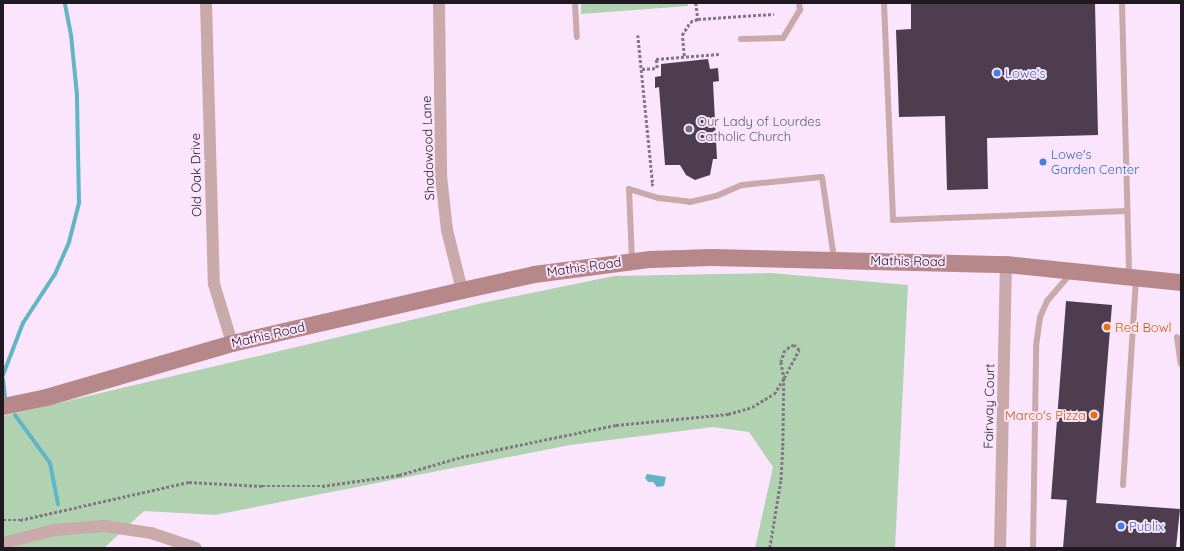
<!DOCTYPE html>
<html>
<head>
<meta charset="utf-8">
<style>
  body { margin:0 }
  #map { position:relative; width:1184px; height:551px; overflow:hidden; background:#fae5fc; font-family:Quicksand,sans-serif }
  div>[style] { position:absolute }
  .green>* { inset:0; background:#b0d2b1 }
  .water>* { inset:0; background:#62b5c5 }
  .stream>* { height:4px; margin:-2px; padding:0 2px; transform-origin:2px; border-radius:2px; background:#62b5c5 }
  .building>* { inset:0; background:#4e3d4f }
  .path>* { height:2.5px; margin-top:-1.25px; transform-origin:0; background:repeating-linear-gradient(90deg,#847786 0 3px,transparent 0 5px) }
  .lane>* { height:6px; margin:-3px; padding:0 3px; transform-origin:3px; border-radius:3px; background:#c9a9aa }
  .street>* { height:12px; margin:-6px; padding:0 6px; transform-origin:6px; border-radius:6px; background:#c9a9aa }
  .secondary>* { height:17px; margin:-8.5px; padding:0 8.5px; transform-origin:8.5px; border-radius:8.5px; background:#b68889 }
  .dots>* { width:11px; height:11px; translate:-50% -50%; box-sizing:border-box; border:2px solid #fae5fc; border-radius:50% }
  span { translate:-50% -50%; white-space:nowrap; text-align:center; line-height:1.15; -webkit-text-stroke:4px #fae5fc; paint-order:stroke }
  .shop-label { font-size:13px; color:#366cbe }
  .left { translate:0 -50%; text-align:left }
  .worship-label { font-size:13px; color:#5b616d }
  .street-label { font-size:13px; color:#201921 }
  .food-label { font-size:13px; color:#c56008 }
  .right { translate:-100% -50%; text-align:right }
  .frame { position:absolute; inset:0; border:4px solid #201921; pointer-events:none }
</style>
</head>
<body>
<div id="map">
  <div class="green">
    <i style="clip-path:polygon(581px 3px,688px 3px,688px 6px,581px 14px)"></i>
    <i style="clip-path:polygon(771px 273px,908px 285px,895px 548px,755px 548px,773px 467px,749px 432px,713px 427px,570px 445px,215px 515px,144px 511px,104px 548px,3px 548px,3px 416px,487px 302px,614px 276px)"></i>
  </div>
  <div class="water">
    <i style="clip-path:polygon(647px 474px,666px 477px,664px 486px,657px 487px,653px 482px,648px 482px,645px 478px)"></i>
  </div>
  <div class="stream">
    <i style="left:3px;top:375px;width:56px;rotate:-69deg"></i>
    <i style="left:23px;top:323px;width:59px;rotate:-56.9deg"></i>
    <i style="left:55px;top:274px;width:35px;rotate:-66deg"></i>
    <i style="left:69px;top:242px;width:40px;rotate:-75.6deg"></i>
    <i style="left:79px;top:203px;width:108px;rotate:-91.1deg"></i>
    <i style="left:77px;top:95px;width:60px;rotate:-95.7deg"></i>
    <i style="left:71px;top:35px;width:33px;rotate:-101deg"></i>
    <i style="left:3px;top:379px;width:20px;rotate:84deg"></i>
    <i style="left:15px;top:415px;width:59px;rotate:53.9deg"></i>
    <i style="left:50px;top:463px;width:42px;rotate:79deg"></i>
  </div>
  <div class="building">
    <i style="clip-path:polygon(911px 3px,1095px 3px,1098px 135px,987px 138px,988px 189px,947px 190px,945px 116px,899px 117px,896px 30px,911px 29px)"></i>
    <i style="clip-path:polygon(708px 59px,710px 69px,718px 68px,719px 81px,713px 82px,717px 159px,713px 159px,710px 175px,695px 180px,686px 175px,680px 165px,665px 165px,659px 87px,655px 88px,655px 77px,661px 76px,661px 64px)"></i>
    <i style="clip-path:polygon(1066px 301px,1112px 305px,1096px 503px,1180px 509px,1176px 548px,1063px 548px,1067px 500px,1051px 499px)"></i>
  </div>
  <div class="path">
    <i style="left:696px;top:3px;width:16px;rotate:83deg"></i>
    <i style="left:638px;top:35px;width:151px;rotate:84.3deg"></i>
    <i style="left:653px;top:185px;width:2px;rotate:180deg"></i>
    <i style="left:684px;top:56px;width:21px;rotate:-95deg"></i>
    <i style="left:682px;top:35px;width:15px;rotate:-58deg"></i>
    <i style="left:690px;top:22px;width:9px;rotate:-21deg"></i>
    <i style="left:698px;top:19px;width:76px;rotate:-3.8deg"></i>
    <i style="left:642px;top:69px;width:15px;rotate:-4deg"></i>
    <i style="left:657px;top:68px;width:9px;rotate:-96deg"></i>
    <i style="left:656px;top:59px;width:63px;rotate:-4.5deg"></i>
    <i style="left:3px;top:520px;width:17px"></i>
    <i style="left:20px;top:520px;width:173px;rotate:-12.7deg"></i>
    <i style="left:189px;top:482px;width:73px;rotate:3.1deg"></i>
    <i style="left:262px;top:486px;width:60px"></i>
    <i style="left:322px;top:486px;width:78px;rotate:-8.1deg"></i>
    <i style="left:399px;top:475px;width:65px;rotate:-16.2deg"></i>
    <i style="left:461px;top:457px;width:158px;rotate:-11.7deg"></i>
    <i style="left:616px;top:425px;width:113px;rotate:-5.6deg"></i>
    <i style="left:728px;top:414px;width:25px;rotate:-16deg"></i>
    <i style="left:752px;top:407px;width:26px;rotate:-31deg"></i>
    <i style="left:774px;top:394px;width:19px;rotate:-58deg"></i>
    <i style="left:784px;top:378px;width:32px;rotate:-62deg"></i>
    <i style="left:799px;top:350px;width:7px;rotate:-135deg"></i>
    <i style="left:794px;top:345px;width:10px;rotate:151deg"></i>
    <i style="left:785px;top:350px;width:13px;rotate:108deg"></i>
    <i style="left:781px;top:362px;width:16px;rotate:79deg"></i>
    <i style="left:784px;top:378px;width:69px;rotate:90.8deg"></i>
    <i style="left:783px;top:447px;width:34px;rotate:93deg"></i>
    <i style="left:781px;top:481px;width:68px;rotate:99.3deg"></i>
  </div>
  <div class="lane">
    <i style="left:575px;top:3px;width:34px;rotate:87deg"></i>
    <i style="left:884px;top:3px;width:217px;rotate:87.6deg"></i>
    <i style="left:893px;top:220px;width:234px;rotate:-2.2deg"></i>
    <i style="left:1122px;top:3px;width:272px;rotate:88.5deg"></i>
    <i style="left:741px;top:39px;width:42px;rotate:-1.4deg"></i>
    <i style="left:783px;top:38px;width:33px;rotate:-59deg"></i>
    <i style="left:800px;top:10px;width:7px;rotate:-98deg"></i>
    <i style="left:632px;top:260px;width:71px;rotate:-92.4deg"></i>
    <i style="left:629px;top:189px;width:31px;rotate:17deg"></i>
    <i style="left:659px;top:198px;width:31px;rotate:7deg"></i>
    <i style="left:690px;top:202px;width:27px;rotate:-13deg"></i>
    <i style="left:716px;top:196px;width:28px;rotate:-23deg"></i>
    <i style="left:742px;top:185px;width:80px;rotate:-5.7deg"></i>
    <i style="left:822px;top:177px;width:82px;rotate:81.6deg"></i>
    <i style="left:1177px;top:337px;width:27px;rotate:82deg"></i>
    <i style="left:1123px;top:485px;width:206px;rotate:-86.4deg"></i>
    <i style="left:1033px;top:548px;width:202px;rotate:-89.1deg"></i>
    <i style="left:1036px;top:346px;width:29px;rotate:-82deg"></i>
    <i style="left:1040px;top:317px;width:17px;rotate:-66deg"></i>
    <i style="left:1047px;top:301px;width:37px;rotate:-49deg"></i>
  </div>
  <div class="street">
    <i style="left:206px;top:3px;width:281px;rotate:88.4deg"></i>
    <i style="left:214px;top:284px;width:62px;rotate:73deg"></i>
    <i style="left:439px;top:3px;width:173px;rotate:89.3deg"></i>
    <i style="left:441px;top:176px;width:54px;rotate:83.7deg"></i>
    <i style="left:447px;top:230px;width:62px;rotate:76deg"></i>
    <i style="left:3px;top:543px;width:53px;rotate:-14.3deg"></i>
    <i style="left:54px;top:530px;width:50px;rotate:-4.6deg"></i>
    <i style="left:104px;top:526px;width:48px;rotate:8.5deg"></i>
    <i style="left:151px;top:533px;width:47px;rotate:18.4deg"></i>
    <i style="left:1000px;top:548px;width:284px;rotate:-88.8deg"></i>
  </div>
  <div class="secondary">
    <i style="left:3px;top:406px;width:44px;rotate:-11.8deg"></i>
    <i style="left:46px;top:397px;width:194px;rotate:-16.2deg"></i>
    <i style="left:232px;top:343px;width:236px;rotate:-13deg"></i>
    <i style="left:462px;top:290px;width:74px;rotate:-12.5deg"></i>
    <i style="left:534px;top:274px;width:117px;rotate:-7.4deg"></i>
    <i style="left:650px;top:259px;width:61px;rotate:-1.9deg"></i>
    <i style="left:711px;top:257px;width:295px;rotate:1.4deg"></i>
    <i style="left:1006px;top:264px;width:176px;rotate:5.9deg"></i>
  </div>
  <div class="dots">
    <i style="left:997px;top:73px;background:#3f7fe0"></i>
    <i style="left:689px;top:129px;background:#6b7280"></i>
    <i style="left:1043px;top:162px;background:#3f7fe0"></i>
    <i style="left:1107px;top:327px;background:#e8710a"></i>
    <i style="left:1094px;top:415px;background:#e8710a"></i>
    <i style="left:1121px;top:526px;background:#3f7fe0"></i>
  </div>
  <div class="shop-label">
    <span class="left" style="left:1005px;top:73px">Lowe's</span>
    <span class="left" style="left:1051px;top:162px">Lowe's<br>Garden Center</span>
    <span class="left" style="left:1129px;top:526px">Publix</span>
  </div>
  <div class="worship-label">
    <span class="left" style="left:697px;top:129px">Our Lady of Lourdes<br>Catholic Church</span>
  </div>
  <div class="street-label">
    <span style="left:428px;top:148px;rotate:-92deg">Shadowood Lane</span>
    <span style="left:196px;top:175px;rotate:-91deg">Old Oak Drive</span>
    <span style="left:908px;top:261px;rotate:1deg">Mathis Road</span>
    <span style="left:584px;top:267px;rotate:-8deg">Mathis Road</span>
    <span style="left:268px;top:335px;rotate:-13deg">Mathis Road</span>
    <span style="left:989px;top:406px;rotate:-89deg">Fairway Court</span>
  </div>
  <div class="food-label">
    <span class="left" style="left:1115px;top:327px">Red Bowl</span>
    <span class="right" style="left:1086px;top:415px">Marco's Pizza</span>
  </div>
  <div class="frame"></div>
</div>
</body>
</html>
